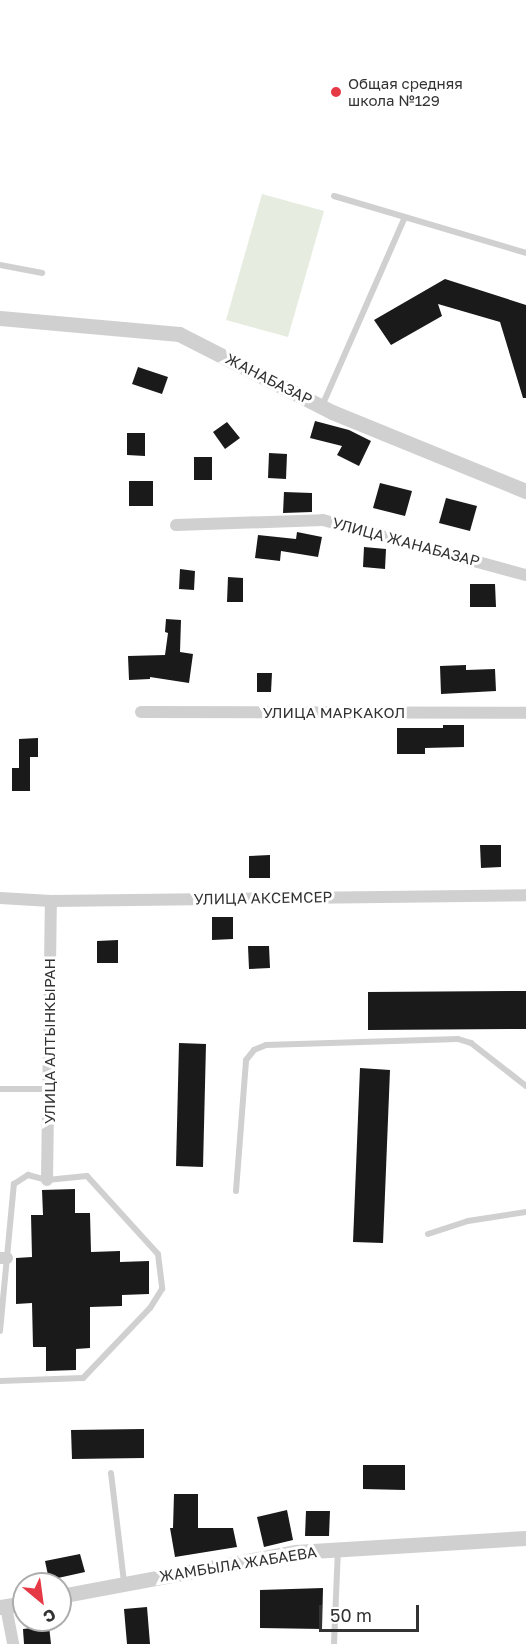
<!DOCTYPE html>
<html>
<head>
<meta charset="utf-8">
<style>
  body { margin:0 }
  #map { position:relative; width:526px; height:1644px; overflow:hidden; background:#fff; font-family:"Golos Text",sans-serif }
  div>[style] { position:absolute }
  .green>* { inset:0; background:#e6ecdf }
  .building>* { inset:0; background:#1a1a1a }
  .service>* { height:6px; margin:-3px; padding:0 3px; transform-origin:3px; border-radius:3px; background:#d0d0d0 }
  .minor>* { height:12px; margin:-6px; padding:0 6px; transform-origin:6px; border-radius:6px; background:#d0d0d0 }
  .tertiary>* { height:15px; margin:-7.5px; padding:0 7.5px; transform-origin:7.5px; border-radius:7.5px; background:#d0d0d0 }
  .dots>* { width:16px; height:16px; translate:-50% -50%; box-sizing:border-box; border:3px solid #fff; border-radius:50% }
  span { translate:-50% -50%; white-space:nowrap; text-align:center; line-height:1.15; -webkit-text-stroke:6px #fff; paint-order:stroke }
  .poi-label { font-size:15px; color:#333 }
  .left { translate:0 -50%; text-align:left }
  .street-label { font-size:15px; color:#333 }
  .north { position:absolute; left:12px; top:1572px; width:60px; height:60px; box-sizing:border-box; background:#fff; border:2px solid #adadad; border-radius:50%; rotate:151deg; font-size:16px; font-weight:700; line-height:24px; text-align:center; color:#333 }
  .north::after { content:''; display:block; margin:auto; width:21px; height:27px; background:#e63946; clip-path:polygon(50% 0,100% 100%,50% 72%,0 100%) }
  .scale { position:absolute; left:319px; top:1605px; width:100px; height:27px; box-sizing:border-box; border:3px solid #333; border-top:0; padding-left:8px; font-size:18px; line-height:21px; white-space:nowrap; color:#333; -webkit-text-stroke:4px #fff; paint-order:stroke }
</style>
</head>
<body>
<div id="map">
  <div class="green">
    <i style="clip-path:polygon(262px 194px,324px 211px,288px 337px,226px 320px)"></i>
  </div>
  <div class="building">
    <i style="clip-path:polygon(445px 279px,526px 305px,526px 398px,523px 398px,500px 322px,438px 304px,442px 316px,391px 345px,374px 320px)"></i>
    <i style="clip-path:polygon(138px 367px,168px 377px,162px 394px,132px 384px)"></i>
    <i style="clip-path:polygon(315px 421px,349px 430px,371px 441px,359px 466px,337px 455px,342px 446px,310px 438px)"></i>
    <i style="clip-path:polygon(227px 422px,240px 438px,225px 449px,213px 432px)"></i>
    <i style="clip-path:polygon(127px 433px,145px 433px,145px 456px,127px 455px)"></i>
    <i style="clip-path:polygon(269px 453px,287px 454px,286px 479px,268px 478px)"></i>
    <i style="clip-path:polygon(194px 457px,212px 457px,212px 480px,194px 480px)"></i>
    <i style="clip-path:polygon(129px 481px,153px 481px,153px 506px,129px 506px)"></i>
    <i style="clip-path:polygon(380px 483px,412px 491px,405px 516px,373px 508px)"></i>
    <i style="clip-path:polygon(284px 492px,312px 493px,312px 512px,283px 513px)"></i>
    <i style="clip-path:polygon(446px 498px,477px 506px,470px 531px,439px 523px)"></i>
    <i style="clip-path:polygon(297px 532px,322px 537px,318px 557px,281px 551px,280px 561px,255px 558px,258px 535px,296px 539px)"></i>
    <i style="clip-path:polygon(364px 547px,386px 549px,385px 569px,363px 567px)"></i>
    <i style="clip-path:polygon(180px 569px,195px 571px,194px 590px,179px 589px)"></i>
    <i style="clip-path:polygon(228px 577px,243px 578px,243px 602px,227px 602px)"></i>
    <i style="clip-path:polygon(470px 584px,495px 584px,496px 607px,470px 607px)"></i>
    <i style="clip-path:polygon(166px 619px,181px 620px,180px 652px,193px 654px,189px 683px,150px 677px,150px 679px,129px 680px,128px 656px,165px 655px,168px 633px,165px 632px)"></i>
    <i style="clip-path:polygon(466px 665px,466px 670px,495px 669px,496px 691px,441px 694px,440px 666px)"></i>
    <i style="clip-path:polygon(257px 673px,272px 673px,271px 692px,257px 692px)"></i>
    <i style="clip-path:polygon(443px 725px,464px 725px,464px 747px,425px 748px,425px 754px,397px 754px,397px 728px,443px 728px)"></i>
    <i style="clip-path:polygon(38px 738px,38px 757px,30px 757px,30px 791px,12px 791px,12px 768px,19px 768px,19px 739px)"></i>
    <i style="clip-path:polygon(480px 845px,501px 845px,501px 867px,481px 868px)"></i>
    <i style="clip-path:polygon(270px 855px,270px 878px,249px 878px,249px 856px)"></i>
    <i style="clip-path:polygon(212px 917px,233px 917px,233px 939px,212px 940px)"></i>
    <i style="clip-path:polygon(118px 940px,118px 963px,97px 963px,97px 941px)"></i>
    <i style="clip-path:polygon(248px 946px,269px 946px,270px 968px,249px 969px)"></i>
    <i style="clip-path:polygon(526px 991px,526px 1029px,368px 1030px,368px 992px)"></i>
    <i style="clip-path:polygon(179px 1043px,206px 1044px,203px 1167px,176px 1166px)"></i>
    <i style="clip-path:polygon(360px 1068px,390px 1070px,383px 1243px,353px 1242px)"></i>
    <i style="clip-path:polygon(75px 1189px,75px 1213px,90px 1213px,91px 1252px,120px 1251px,120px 1262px,149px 1261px,149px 1294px,122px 1295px,122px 1306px,90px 1307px,90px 1348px,76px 1349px,76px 1370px,46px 1371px,46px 1347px,33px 1347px,32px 1303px,16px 1304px,16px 1258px,32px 1257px,31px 1215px,43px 1215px,42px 1190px)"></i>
    <i style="clip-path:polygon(144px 1429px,144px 1458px,72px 1459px,71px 1430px)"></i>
    <i style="clip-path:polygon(363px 1465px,405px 1465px,405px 1490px,363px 1489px)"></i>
    <i style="clip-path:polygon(174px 1494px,198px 1494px,198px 1528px,233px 1528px,237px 1547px,175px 1557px,170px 1528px,173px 1528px)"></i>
    <i style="clip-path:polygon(287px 1510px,293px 1540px,264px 1547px,257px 1517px)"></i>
    <i style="clip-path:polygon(306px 1511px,330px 1511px,329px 1536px,305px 1536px)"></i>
    <i style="clip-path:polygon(80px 1554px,85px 1572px,49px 1580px,45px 1561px)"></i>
    <i style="clip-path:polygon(323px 1588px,322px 1629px,260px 1628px,260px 1590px)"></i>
    <i style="clip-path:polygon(147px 1607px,150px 1644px,127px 1644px,124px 1609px)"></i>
    <i style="clip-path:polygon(49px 1626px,51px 1644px,24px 1644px,23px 1629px)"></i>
  </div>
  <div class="service">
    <i style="left:334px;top:196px;width:200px;rotate:16.5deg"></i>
    <i style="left:0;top:265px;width:43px;rotate:10.8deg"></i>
    <i style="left:322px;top:406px;width:206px;rotate:-66.3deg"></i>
    <i style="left:0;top:1089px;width:49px"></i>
    <i style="left:236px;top:1191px;width:131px;rotate:-85.6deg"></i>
    <i style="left:246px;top:1060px;width:13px;rotate:-51deg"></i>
    <i style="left:254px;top:1050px;width:13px;rotate:-23deg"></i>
    <i style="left:266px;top:1045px;width:192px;rotate:-1.8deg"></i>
    <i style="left:458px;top:1039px;width:14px;rotate:17deg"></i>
    <i style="left:471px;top:1043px;width:70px;rotate:38deg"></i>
    <i style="left:428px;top:1234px;width:42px;rotate:-18deg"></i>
    <i style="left:468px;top:1221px;width:59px;rotate:-8.8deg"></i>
    <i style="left:0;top:1331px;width:148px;rotate:-84.6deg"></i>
    <i style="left:14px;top:1184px;width:17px;rotate:-33deg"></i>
    <i style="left:28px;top:1175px;width:20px;rotate:15deg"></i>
    <i style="left:47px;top:1180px;width:40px;rotate:-5.7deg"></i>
    <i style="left:87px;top:1176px;width:105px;rotate:47.7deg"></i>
    <i style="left:158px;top:1254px;width:35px;rotate:83deg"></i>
    <i style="left:162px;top:1289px;width:22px;rotate:122deg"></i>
    <i style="left:150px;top:1308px;width:97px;rotate:133.7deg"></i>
    <i style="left:83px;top:1378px;width:83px;rotate:177.9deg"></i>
    <i style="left:111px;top:1473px;width:110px;rotate:83.2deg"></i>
    <i style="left:334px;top:1644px;width:94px;rotate:-87.6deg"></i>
  </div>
  <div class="minor">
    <i style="left:176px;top:525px;width:147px;rotate:-1.9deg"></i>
    <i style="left:323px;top:520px;width:210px;rotate:15.2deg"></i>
    <i style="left:141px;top:712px;width:385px;rotate:0.1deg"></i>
    <i style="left:0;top:898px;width:51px;rotate:3.4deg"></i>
    <i style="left:51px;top:901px;width:475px;rotate:-0.7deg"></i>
    <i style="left:47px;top:1180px;width:279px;rotate:-89.2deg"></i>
    <i style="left:0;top:1258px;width:7px"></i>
    <i style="left:6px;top:1607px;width:38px;rotate:79deg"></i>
  </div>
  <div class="tertiary">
    <i style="left:0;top:318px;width:180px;rotate:5.1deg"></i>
    <i style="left:179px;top:334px;width:172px;rotate:27deg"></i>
    <i style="left:332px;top:412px;width:209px;rotate:22.2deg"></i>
    <i style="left:60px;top:1596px;width:240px;rotate:-10.6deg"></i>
    <i style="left:296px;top:1552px;width:230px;rotate:-3.5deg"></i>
    <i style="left:0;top:1607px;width:24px;rotate:-9deg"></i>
  </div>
  <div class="dots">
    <i style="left:336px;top:92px;background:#e63946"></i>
  </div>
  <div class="poi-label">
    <span class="left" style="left:348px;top:92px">Общая средняя<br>школа №129</span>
  </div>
  <div class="street-label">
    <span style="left:269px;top:379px;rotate:27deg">ЖАНАБАЗАР</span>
    <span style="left:406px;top:542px;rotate:15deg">УЛИЦА ЖАНАБАЗАР</span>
    <span style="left:334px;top:713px">УЛИЦА МАРКАКОЛ</span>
    <span style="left:263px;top:898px;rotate:-1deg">УЛИЦА АКСЕМСЕР</span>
    <span style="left:50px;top:1041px;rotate:-90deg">УЛИЦА АЛТЫНКЫРАН</span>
    <span style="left:238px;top:1564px;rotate:-9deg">ЖАМБЫЛА ЖАБАЕВА</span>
  </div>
  <div class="north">С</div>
  <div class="scale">50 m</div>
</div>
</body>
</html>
